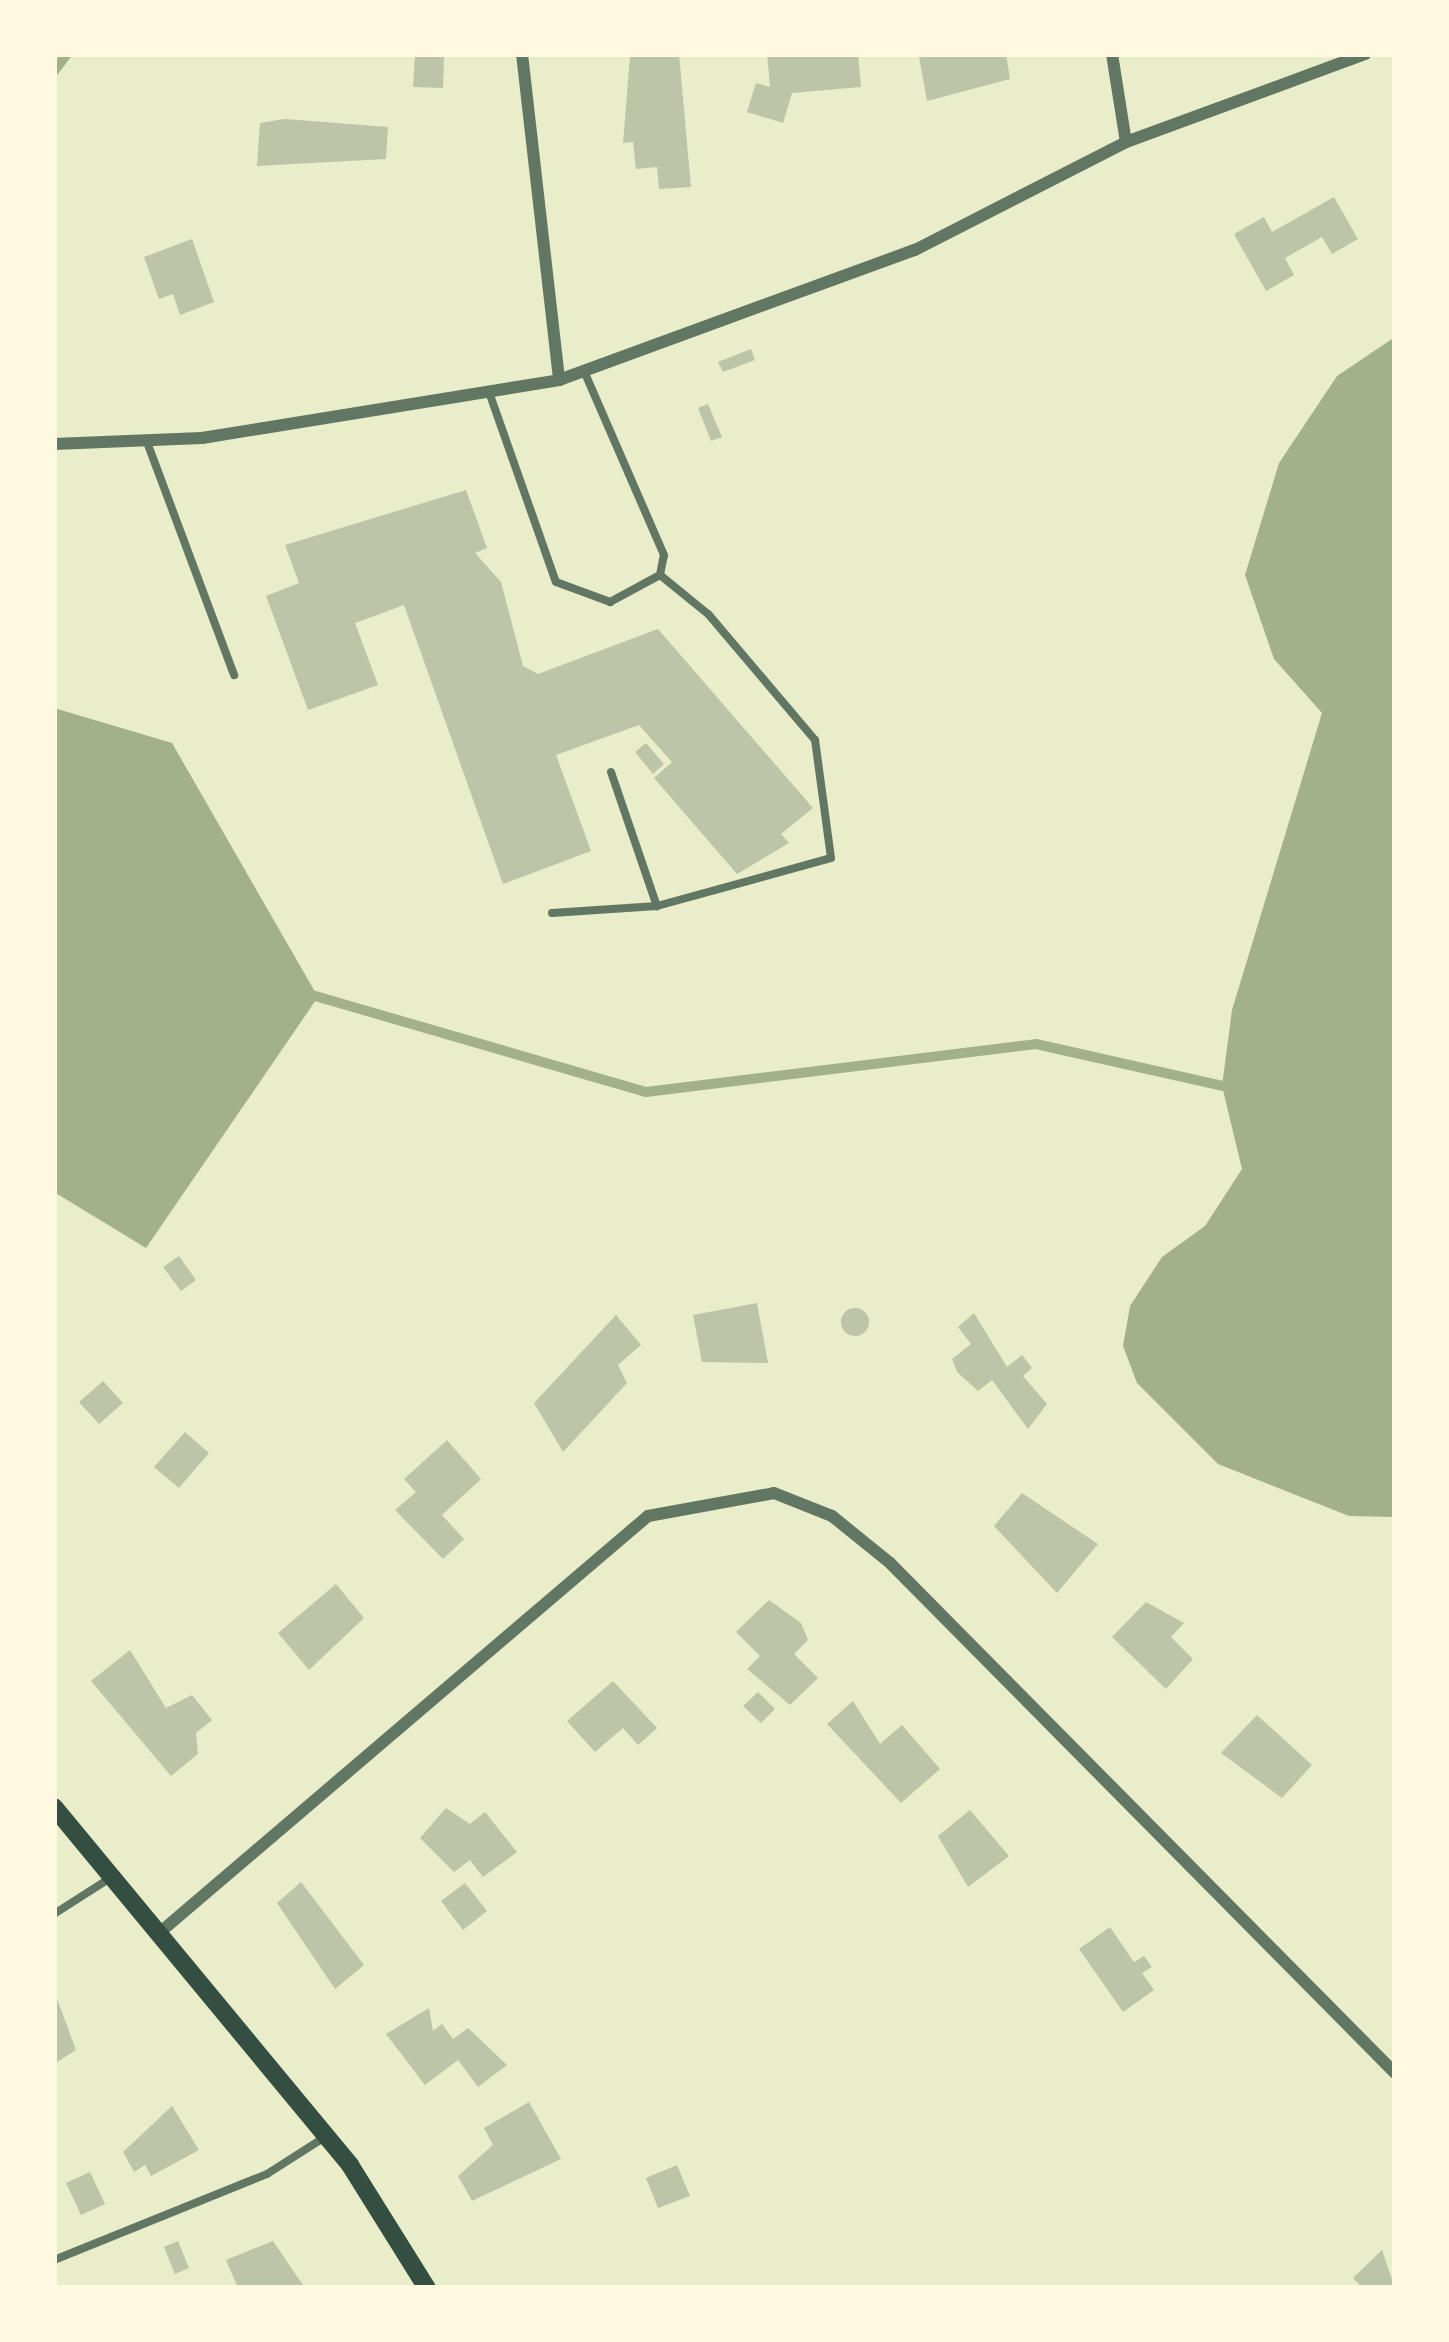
<!DOCTYPE html>
<html>
<head>
<meta charset="utf-8">
<style>
  body { margin:0 }
  #map { position:relative; width:1449px; height:2342px; overflow:hidden; background:#e9edc9; font-family:Manrope,sans-serif }
  div>[style] { position:absolute }
  .water>* { inset:0; background:#a3b18a }
  .stream>* { height:10px; margin:-5px; padding:0 5px; transform-origin:5px; border-radius:5px; background:#a3b18a }
  .building>* { inset:0; background:#bcc5a7 }
  .round { border-radius:50% }
  .service>* { height:8px; margin:-4px; padding:0 4px; transform-origin:4px; border-radius:4px; background:#617663 }
  .minor>* { height:12px; margin:-6px; padding:0 6px; transform-origin:6px; border-radius:6px; background:#617663 }
  .secondary>* { height:18px; margin:-9px; padding:0 9px; transform-origin:9px; border-radius:9px; background:#344e41 }
  span { translate:-50% -50%; white-space:nowrap; text-align:center; line-height:1.15; -webkit-text-stroke:12px #fefae0; paint-order:stroke }
  .frame { position:absolute; inset:0; border:57px solid #fefae0; pointer-events:none }
</style>
</head>
<body>
<div id="map">
  <div class="water">
    <i style="clip-path:polygon(1395px 337px,1395px 1517px,1349px 1516px,1218px 1464px,1137px 1383px,1123px 1346px,1130px 1306px,1162px 1257px,1205px 1226px,1242px 1169px,1222px 1086px,1232px 1010px,1322px 713px,1274px 659px,1245px 575px,1279px 463px,1337px 376px)"></i>
    <i style="clip-path:polygon(54px 708px,172px 743px,318px 997px,146px 1248px,54px 1192px)"></i>
  </div>
  <div class="stream">
    <i style="left:54px;top:71px;width:21px;rotate:-53deg"></i>
    <i style="left:305px;top:993px;width:355px;rotate:16.2deg"></i>
    <i style="left:646px;top:1092px;width:393px;rotate:-7deg"></i>
    <i style="left:1036px;top:1044px;width:191px;rotate:12.7deg"></i>
  </div>
  <div class="building">
    <i style="clip-path:polygon(679px 54px,691px 187px,659px 189px,657px 167px,636px 169px,633px 142px,623px 143px,630px 56px)"></i>
    <i style="clip-path:polygon(767px 54px,858px 54px,861px 87px,792px 93px,783px 123px,747px 112px,756px 83px,770px 87px)"></i>
    <i style="clip-path:polygon(1006px 54px,1010px 79px,927px 101px,919px 57px)"></i>
    <i style="clip-path:polygon(415px 55px,444px 56px,443px 88px,413px 87px)"></i>
    <i style="clip-path:polygon(285px 119px,388px 127px,386px 159px,257px 166px,260px 123px)"></i>
    <i style="clip-path:polygon(1334px 197px,1358px 239px,1332px 254px,1322px 237px,1285px 258px,1294px 275px,1266px 291px,1234px 234px,1264px 217px,1272px 232px)"></i>
    <i style="clip-path:polygon(192px 239px,214px 302px,180px 315px,173px 294px,159px 299px,144px 257px)"></i>
    <i style="clip-path:polygon(751px 349px,755px 360px,723px 372px,718px 362px)"></i>
    <i style="clip-path:polygon(708px 404px,722px 437px,711px 441px,698px 408px)"></i>
    <i style="clip-path:polygon(466px 490px,487px 548px,475px 553px,501px 582px,523px 666px,538px 674px,658px 629px,813px 808px,781px 834px,789px 843px,737px 874px,654px 778px,672px 762px,639px 725px,556px 755px,591px 851px,503px 884px,404px 605px,355px 623px,378px 685px,308px 710px,266px 596px,299px 583px,285px 545px)"></i>
    <i style="clip-path:polygon(646px 743px,664px 764px,653px 774px,635px 752px)"></i>
    <i style="clip-path:polygon(179px 1256px,196px 1280px,181px 1291px,163px 1267px)"></i>
    <i style="clip-path:polygon(757px 1303px,768px 1363px,702px 1362px,693px 1315px)"></i>
    <i class="round" style="left:841px;top:1308px;width:28px;height:28px"></i>
    <i style="clip-path:polygon(974px 1313px,1007px 1367px,1022px 1355px,1032px 1368px,1023px 1376px,1047px 1404px,1028px 1429px,992px 1380px,978px 1391px,957px 1372px,952px 1359px,971px 1344px,958px 1327px)"></i>
    <i style="clip-path:polygon(616px 1315px,641px 1345px,618px 1365px,627px 1383px,563px 1452px,534px 1403px)"></i>
    <i style="clip-path:polygon(103px 1381px,123px 1403px,99px 1424px,79px 1402px)"></i>
    <i style="clip-path:polygon(185px 1432px,209px 1453px,179px 1488px,154px 1467px)"></i>
    <i style="clip-path:polygon(447px 1440px,481px 1479px,442px 1515px,464px 1539px,443px 1559px,395px 1510px,416px 1492px,404px 1479px)"></i>
    <i style="clip-path:polygon(1022px 1493px,1098px 1544px,1057px 1593px,994px 1526px)"></i>
    <i style="clip-path:polygon(336px 1584px,364px 1618px,309px 1670px,278px 1633px)"></i>
    <i style="clip-path:polygon(769px 1600px,801px 1623px,808px 1640px,794px 1654px,818px 1678px,790px 1705px,747px 1669px,760px 1656px,736px 1632px)"></i>
    <i style="clip-path:polygon(1146px 1602px,1184px 1623px,1171px 1637px,1193px 1659px,1166px 1689px,1112px 1637px)"></i>
    <i style="clip-path:polygon(130px 1650px,166px 1708px,192px 1695px,212px 1720px,196px 1733px,198px 1754px,171px 1776px,91px 1681px)"></i>
    <i style="clip-path:polygon(613px 1681px,657px 1728px,638px 1745px,623px 1728px,595px 1752px,567px 1721px)"></i>
    <i style="clip-path:polygon(758px 1692px,775px 1709px,761px 1723px,743px 1706px)"></i>
    <i style="clip-path:polygon(853px 1701px,880px 1744px,902px 1725px,940px 1769px,901px 1803px,827px 1724px)"></i>
    <i style="clip-path:polygon(1257px 1715px,1312px 1765px,1282px 1798px,1221px 1753px)"></i>
    <i style="clip-path:polygon(446px 1808px,470px 1824px,485px 1812px,517px 1852px,483px 1877px,470px 1860px,454px 1872px,420px 1838px)"></i>
    <i style="clip-path:polygon(970px 1810px,1009px 1856px,968px 1887px,938px 1836px)"></i>
    <i style="clip-path:polygon(301px 1882px,364px 1965px,335px 1989px,277px 1903px)"></i>
    <i style="clip-path:polygon(465px 1883px,487px 1911px,463px 1930px,441px 1901px)"></i>
    <i style="clip-path:polygon(1110px 1927px,1134px 1962px,1144px 1956px,1152px 1967px,1142px 1973px,1154px 1990px,1123px 2012px,1079px 1949px)"></i>
    <i style="clip-path:polygon(54px 1991px,76px 2050px,54px 2064px)"></i>
    <i style="clip-path:polygon(429px 2008px,433px 2031px,442px 2024px,453px 2039px,468px 2028px,507px 2065px,478px 2087px,458px 2060px,425px 2085px,386px 2034px)"></i>
    <i style="clip-path:polygon(529px 2102px,561px 2159px,472px 2201px,458px 2176px,493px 2145px,484px 2128px)"></i>
    <i style="clip-path:polygon(172px 2106px,199px 2150px,151px 2176px,145px 2165px,134px 2172px,123px 2152px)"></i>
    <i style="clip-path:polygon(677px 2165px,690px 2196px,658px 2208px,646px 2178px)"></i>
    <i style="clip-path:polygon(90px 2172px,105px 2204px,81px 2215px,66px 2183px)"></i>
    <i style="clip-path:polygon(178px 2241px,189px 2268px,175px 2274px,164px 2247px)"></i>
    <i style="clip-path:polygon(273px 2241px,305px 2288px,238px 2288px,226px 2260px)"></i>
    <i style="clip-path:polygon(1382px 2250px,1395px 2288px,1362px 2288px,1353px 2278px)"></i>
  </div>
  <div class="service">
    <i style="left:489px;top:392px;width:201px;rotate:70.6deg"></i>
    <i style="left:556px;top:582px;width:58px;rotate:20.3deg"></i>
    <i style="left:610px;top:602px;width:57px;rotate:-28.4deg"></i>
    <i style="left:660px;top:575px;width:20px;rotate:-79deg"></i>
    <i style="left:664px;top:555px;width:201px;rotate:-113.5deg"></i>
    <i style="left:147px;top:442px;width:249px;rotate:69.5deg"></i>
    <i style="left:611px;top:772px;width:142px;rotate:71.1deg"></i>
    <i style="left:657px;top:906px;width:180px;rotate:-15.4deg"></i>
    <i style="left:831px;top:858px;width:119px;rotate:-97.7deg"></i>
    <i style="left:815px;top:740px;width:165px;rotate:-130.3deg"></i>
    <i style="left:708px;top:614px;width:62px;rotate:-140.9deg"></i>
    <i style="left:552px;top:913px;width:105px;rotate:-3.8deg"></i>
    <i style="left:54px;top:1914px;width:67px;rotate:-32.7deg"></i>
    <i style="left:54px;top:2260px;width:230px;rotate:-22deg"></i>
    <i style="left:267px;top:2174px;width:69px;rotate:-32.5deg"></i>
  </div>
  <div class="minor">
    <i style="left:522px;top:54px;width:328px;rotate:83.5deg"></i>
    <i style="left:1112px;top:54px;width:89px;rotate:81deg"></i>
    <i style="left:54px;top:444px;width:148px;rotate:-2.3deg"></i>
    <i style="left:202px;top:438px;width:362px;rotate:-9.2deg"></i>
    <i style="left:559px;top:380px;width:379px;rotate:-20.1deg"></i>
    <i style="left:915px;top:250px;width:237px;rotate:-27.1deg"></i>
    <i style="left:1126px;top:142px;width:255px;rotate:-20.2deg"></i>
    <i style="left:158px;top:1934px;width:644px;rotate:-40.47deg"></i>
    <i style="left:648px;top:1516px;width:128px;rotate:-10.3deg"></i>
    <i style="left:774px;top:1493px;width:62px;rotate:21.6deg"></i>
    <i style="left:832px;top:1516px;width:75px;rotate:39deg"></i>
    <i style="left:890px;top:1563px;width:718px;rotate:45.28deg"></i>
  </div>
  <div class="secondary">
    <i style="left:54px;top:1807px;width:465px;rotate:50.4deg"></i>
    <i style="left:350px;top:2165px;width:145px;rotate:58deg"></i>
  </div>
  <div class="frame"></div>
</div>
</body>
</html>
